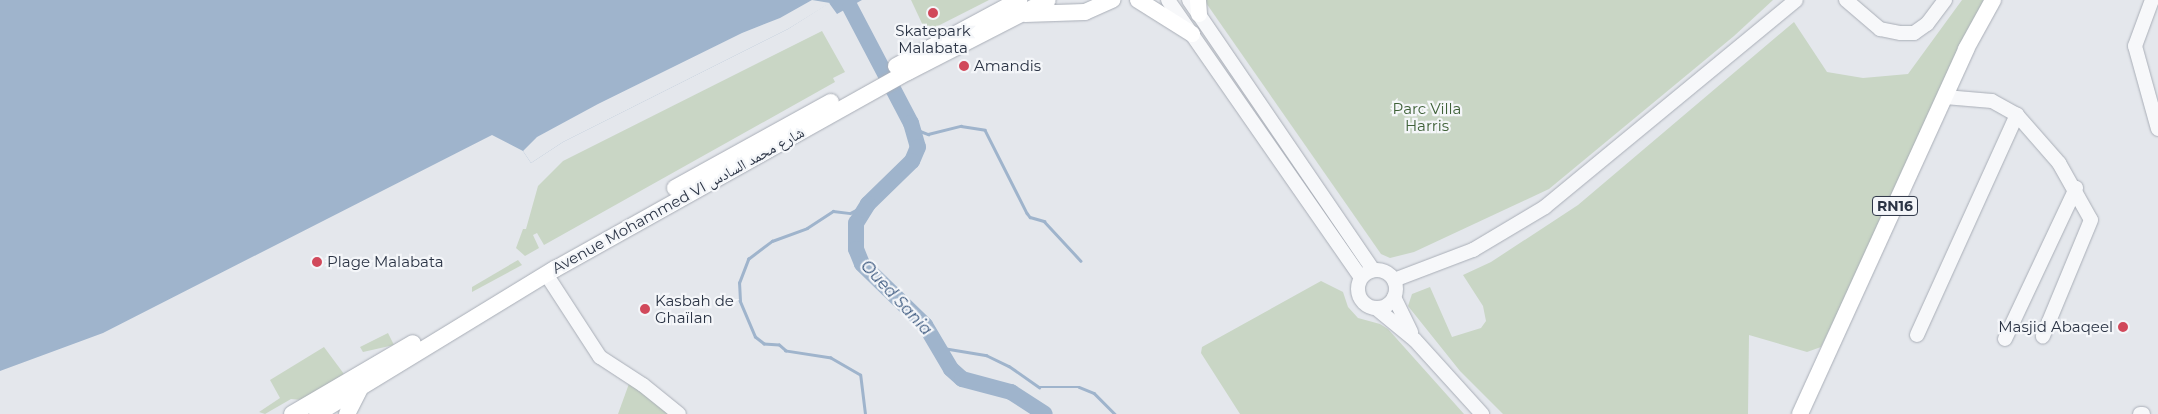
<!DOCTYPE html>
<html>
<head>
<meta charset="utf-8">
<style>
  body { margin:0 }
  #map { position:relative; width:2158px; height:414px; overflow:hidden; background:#e4e7ec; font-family:Montserrat,"Noto Naskh Arabic",sans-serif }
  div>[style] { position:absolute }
  .green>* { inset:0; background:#c9d6c5 }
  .water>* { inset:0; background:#9fb4cc }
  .pier>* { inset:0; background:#e4e7ec }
  .stream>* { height:2.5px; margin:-1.25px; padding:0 1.25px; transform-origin:1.25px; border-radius:1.25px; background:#9fb4cc }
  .river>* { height:16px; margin:-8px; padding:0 8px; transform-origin:8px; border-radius:8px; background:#9fb4cc }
  .roads { filter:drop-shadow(0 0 1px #a9aeb7) drop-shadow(0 0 1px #a9aeb7) }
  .minor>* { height:14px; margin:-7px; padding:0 7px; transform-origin:7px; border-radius:7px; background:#f7f8fa }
  .minor>.ring { margin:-7px; padding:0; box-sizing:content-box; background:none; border:14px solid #f7f8fa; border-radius:50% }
  .major>* { height:16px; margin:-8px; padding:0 8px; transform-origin:8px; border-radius:8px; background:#fff }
  .dots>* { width:14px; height:14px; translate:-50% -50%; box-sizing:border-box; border:2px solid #f4f6f9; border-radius:50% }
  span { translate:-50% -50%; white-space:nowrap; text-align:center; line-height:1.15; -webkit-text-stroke:4.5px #f4f6f9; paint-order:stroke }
  .shield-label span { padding:1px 4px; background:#f4f6f9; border:1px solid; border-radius:4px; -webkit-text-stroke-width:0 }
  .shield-label { font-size:14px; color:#2b3445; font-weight:700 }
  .poi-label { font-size:15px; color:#2b3445 }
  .left { translate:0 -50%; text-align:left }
  .right { translate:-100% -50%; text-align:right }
  .park-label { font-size:15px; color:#3f6138 }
  .street-label { font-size:15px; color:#2b3445 }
  .water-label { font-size:16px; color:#34527a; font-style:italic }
</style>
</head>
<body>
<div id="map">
  <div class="green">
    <i style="clip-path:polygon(911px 0,989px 0,926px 32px)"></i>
    <i style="clip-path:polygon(1204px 0,1773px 0,1734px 36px,1549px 189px,1414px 252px,1390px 258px,1381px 254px)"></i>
    <i style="clip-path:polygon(1962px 0,1989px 0,1821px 347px,1807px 352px,1749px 335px,1748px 414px,1503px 414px,1460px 371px,1408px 306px,1412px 294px,1430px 287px,1452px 337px,1481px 328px,1486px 321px,1483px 306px,1463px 275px,1491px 262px,1578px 205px,1794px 22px,1827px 72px,1863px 78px,1908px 74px)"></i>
    <i style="clip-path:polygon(822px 31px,845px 72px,833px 78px,835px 82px,544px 245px,537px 233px,533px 235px,539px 248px,525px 256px,516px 248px,523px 229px,526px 229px,538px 186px,563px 161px)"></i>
    <i style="clip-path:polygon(518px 260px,522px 265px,472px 292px,472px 287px)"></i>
    <i style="clip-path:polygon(1321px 281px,1343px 292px,1348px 307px,1358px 318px,1380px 324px,1388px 329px,1464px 414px,1240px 414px,1201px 353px,1202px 347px)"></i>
    <i style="clip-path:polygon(388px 333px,394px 345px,363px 352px,360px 347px)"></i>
    <i style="clip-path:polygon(324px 347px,344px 374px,302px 400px,291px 399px,265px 414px,259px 412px,280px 398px,270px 380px)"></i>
    <i style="clip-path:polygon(630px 381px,673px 414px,618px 414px)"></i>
  </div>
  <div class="water">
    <i style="clip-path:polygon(0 0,862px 0,837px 14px,829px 3px,788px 29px,563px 142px,531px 163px,523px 151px,492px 135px,103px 333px,0 371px)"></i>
  </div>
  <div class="pier">
    <i style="clip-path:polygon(812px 0,830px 3px,788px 29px,563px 142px,531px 163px,523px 151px,537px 137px,598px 104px,742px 33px,780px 18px)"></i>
  </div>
  <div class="stream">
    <i style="left:911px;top:123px;width:12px;rotate:42deg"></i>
    <i style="left:920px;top:131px;width:9px;rotate:21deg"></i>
    <i style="left:928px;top:134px;width:34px;rotate:-14deg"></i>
    <i style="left:961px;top:126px;width:24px;rotate:9deg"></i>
    <i style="left:985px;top:130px;width:93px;rotate:63.2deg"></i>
    <i style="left:1027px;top:213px;width:5px;rotate:53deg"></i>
    <i style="left:1030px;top:217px;width:15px;rotate:16deg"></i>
    <i style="left:1044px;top:221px;width:54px;rotate:47.2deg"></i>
    <i style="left:937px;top:347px;width:50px;rotate:9.3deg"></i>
    <i style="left:986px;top:355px;width:25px;rotate:26deg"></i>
    <i style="left:1009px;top:366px;width:37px;rotate:35deg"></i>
    <i style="left:1039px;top:387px;width:40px"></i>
    <i style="left:1079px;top:387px;width:16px;rotate:22deg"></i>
    <i style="left:1094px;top:393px;width:30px;rotate:45deg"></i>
    <i style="left:865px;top:414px;width:39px;rotate:-97deg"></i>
    <i style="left:860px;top:375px;width:34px;rotate:-150deg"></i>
    <i style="left:831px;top:358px;width:46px;rotate:-171.2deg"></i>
    <i style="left:786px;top:351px;width:9px;rotate:-139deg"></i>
    <i style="left:779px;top:345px;width:15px;rotate:-176deg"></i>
    <i style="left:764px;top:344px;width:11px;rotate:-142deg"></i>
    <i style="left:755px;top:337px;width:39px;rotate:-113deg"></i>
    <i style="left:740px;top:301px;width:18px;rotate:-93deg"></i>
    <i style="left:739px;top:283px;width:26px;rotate:-69deg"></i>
    <i style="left:748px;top:259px;width:30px;rotate:-37deg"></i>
    <i style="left:772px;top:241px;width:37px;rotate:-20deg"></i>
    <i style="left:807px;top:228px;width:31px;rotate:-33deg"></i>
    <i style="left:833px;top:211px;width:17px;rotate:7deg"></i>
    <i style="left:850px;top:213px;width:20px;rotate:-27deg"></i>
  </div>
  <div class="river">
    <i style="left:850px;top:7px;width:131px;rotate:62.3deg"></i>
    <i style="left:911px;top:123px;width:25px;rotate:74deg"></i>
    <i style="left:918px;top:147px;width:15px;rotate:113deg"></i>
    <i style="left:912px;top:161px;width:62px;rotate:135.7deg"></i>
    <i style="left:868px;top:204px;width:22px;rotate:122deg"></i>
    <i style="left:856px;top:223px;width:26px;rotate:90deg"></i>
    <i style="left:856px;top:249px;width:16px;rotate:68deg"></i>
    <i style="left:862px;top:264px;width:88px;rotate:44.1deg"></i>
    <i style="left:925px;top:325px;width:51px;rotate:59.4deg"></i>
    <i style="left:951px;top:369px;width:15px;rotate:42deg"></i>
    <i style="left:962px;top:379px;width:51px;rotate:14.9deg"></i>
    <i style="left:1011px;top:392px;width:40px;rotate:32.9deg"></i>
  </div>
  <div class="roads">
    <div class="minor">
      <i style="left:1168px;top:0;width:338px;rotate:55.2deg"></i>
      <i style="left:1189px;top:0;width:327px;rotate:55.7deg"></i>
      <i style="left:1846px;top:0;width:45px;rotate:40.5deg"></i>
      <i style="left:1880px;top:29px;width:21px;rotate:11deg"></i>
      <i style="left:1901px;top:33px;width:13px"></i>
      <i style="left:1914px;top:33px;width:16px;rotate:-35deg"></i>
      <i style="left:1927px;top:24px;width:30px;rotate:-53deg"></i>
      <i style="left:2152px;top:0;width:49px;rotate:110.3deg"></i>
      <i style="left:2135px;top:46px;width:86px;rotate:74.5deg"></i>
      <i style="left:1945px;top:97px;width:47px;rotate:4.9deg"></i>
      <i style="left:1992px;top:101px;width:29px;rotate:29deg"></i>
      <i style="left:2017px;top:115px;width:64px;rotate:48.8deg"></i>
      <i style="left:2059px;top:163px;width:65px;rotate:60.7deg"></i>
      <i style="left:2091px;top:220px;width:126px;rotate:112.5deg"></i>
      <i class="ring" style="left:1358px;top:270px;width:24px;height:24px"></i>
      <i style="left:546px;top:274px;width:99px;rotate:57deg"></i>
      <i style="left:600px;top:357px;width:51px;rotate:33.1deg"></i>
      <i style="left:643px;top:385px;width:46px;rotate:38.9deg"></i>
      <i style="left:1394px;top:280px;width:85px;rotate:-20.8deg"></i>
      <i style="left:1473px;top:250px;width:84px;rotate:-30.8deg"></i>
      <i style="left:1545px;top:207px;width:325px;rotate:-39.5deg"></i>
      <i style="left:1394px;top:297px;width:39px;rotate:64deg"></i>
      <i style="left:1376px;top:308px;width:50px;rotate:39.4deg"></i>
      <i style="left:1415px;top:340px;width:100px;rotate:47.8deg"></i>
      <i style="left:1917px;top:335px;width:242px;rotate:-65.6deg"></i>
      <i style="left:2005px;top:339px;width:167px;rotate:-64.8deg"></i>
      <i style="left:2140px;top:414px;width:3px"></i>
    </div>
    <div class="major">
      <i style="left:1138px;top:0;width:64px;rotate:32.2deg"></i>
      <i style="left:1198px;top:0;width:14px;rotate:86deg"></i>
      <i style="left:1025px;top:14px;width:60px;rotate:-1.9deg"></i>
      <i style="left:1085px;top:12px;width:30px;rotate:-24deg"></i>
      <i style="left:896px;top:66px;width:140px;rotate:-28.2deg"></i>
      <i style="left:675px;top:188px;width:178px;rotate:-28.9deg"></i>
      <i style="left:292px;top:414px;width:140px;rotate:-30.4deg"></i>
      <i style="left:317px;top:414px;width:279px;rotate:-31.4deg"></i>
      <i style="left:555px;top:269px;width:404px;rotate:-29.2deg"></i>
      <i style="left:908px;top:72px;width:157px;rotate:-27.2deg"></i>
      <i style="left:347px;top:414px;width:30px;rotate:-63deg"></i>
      <i style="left:1800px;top:414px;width:401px;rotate:-65.5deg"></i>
      <i style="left:1966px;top:49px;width:56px;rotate:-61.1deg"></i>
    </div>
  </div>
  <div class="dots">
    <i style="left:933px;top:13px;background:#d1495b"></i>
    <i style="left:964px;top:66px;background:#d1495b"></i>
    <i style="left:317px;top:262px;background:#d1495b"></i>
    <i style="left:645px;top:309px;background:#d1495b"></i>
    <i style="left:2123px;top:327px;background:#d1495b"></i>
  </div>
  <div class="shield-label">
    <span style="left:1895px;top:206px">RN16</span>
  </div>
  <div class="poi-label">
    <span style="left:933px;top:39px">Skatepark<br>Malabata</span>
    <span class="left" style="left:974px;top:66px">Amandis</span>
    <span class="left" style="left:327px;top:262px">Plage Malabata</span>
    <span class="left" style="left:655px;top:309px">Kasbah de<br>Ghaïlan</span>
    <span class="right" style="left:2113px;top:327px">Masjid Abaqeel</span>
  </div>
  <div class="park-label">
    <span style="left:1427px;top:117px">Parc Villa<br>Harris</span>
  </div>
  <div class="street-label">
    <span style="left:678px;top:200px;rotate:-29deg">Avenue Mohammed VI شارع محمد السادس</span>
  </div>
  <div class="water-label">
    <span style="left:896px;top:298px;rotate:47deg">Oued Sania</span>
  </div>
</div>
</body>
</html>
